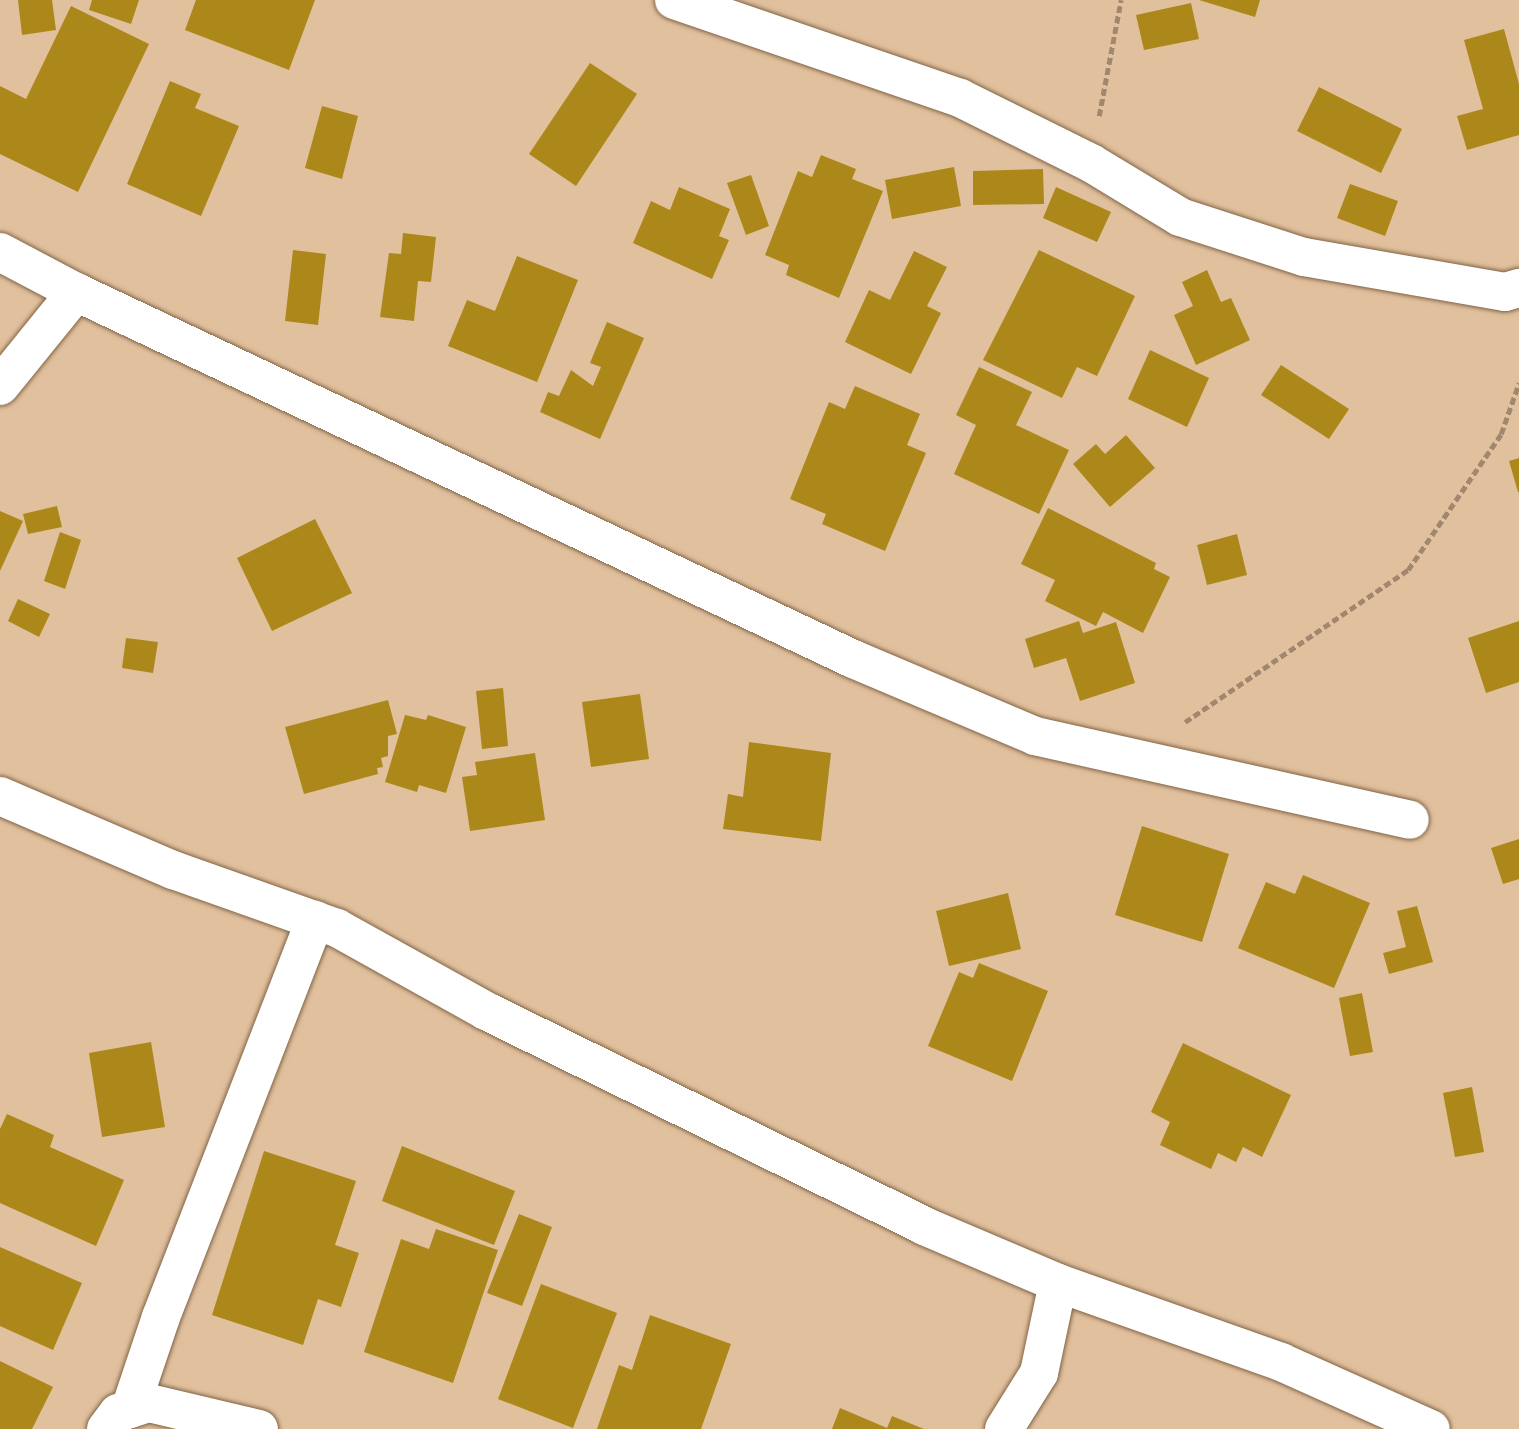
<!DOCTYPE html>
<html>
<head>
<meta charset="utf-8">
<style>
  body { margin:0 }
  #map { position:relative; width:1519px; height:1429px; overflow:hidden; background:#e1c09e; font-family:Spectral,serif }
  div>[style] { position:absolute }
  .building>* { inset:0; background:#ac871a }
  .path>* { height:4.5px; margin-top:-2.25px; transform-origin:0; background:repeating-linear-gradient(90deg,#a1876d 0 7px,transparent 0 10.5px) }
  .roads { filter:drop-shadow(0 0 2px #816445) drop-shadow(0 0 2px #816445) }
  .minor>* { height:38px; margin:-19px; padding:0 19px; transform-origin:19px; border-radius:19px; background:#fff }
  span { translate:-50% -50%; white-space:nowrap; text-align:center; line-height:1.15; -webkit-text-stroke:6px #f5e4d3; paint-order:stroke }
</style>
</head>
<body>
<div id="map">
  <div class="building">
    <i style="clip-path:polygon(18px 0,52px 0,56px 30px,22px 35px)"></i>
    <i style="clip-path:polygon(92px 0,139px 0,131px 24px,89px 10px)"></i>
    <i style="clip-path:polygon(196px 0,315px 0,289px 70px,185px 30px)"></i>
    <i style="clip-path:polygon(1199px 0,1260px 0,1255px 17px)"></i>
    <i style="clip-path:polygon(1191px 3px,1199px 39px,1144px 50px,1136px 15px)"></i>
    <i style="clip-path:polygon(71px 6px,149px 44px,78px 192px,0 154px,0 86px,26px 99px)"></i>
    <i style="clip-path:polygon(1504px 29px,1519px 84px,1519px 135px,1467px 150px,1457px 116px,1483px 109px,1464px 40px)"></i>
    <i style="clip-path:polygon(590px 63px,637px 94px,576px 186px,529px 154px)"></i>
    <i style="clip-path:polygon(170px 81px,201px 94px,195px 108px,239px 126px,201px 216px,127px 184px)"></i>
    <i style="clip-path:polygon(1319px 87px,1402px 129px,1381px 173px,1297px 131px)"></i>
    <i style="clip-path:polygon(322px 106px,358px 116px,342px 179px,305px 168px)"></i>
    <i style="clip-path:polygon(821px 155px,856px 169px,852px 179px,883px 191px,839px 298px,786px 275px,789px 265px,765px 255px,798px 171px,812px 177px)"></i>
    <i style="clip-path:polygon(954px 167px,961px 206px,892px 219px,885px 180px)"></i>
    <i style="clip-path:polygon(1043px 169px,1044px 204px,973px 205px,973px 171px)"></i>
    <i style="clip-path:polygon(751px 175px,769px 226px,746px 235px,727px 183px)"></i>
    <i style="clip-path:polygon(1350px 184px,1398px 201px,1385px 236px,1337px 218px)"></i>
    <i style="clip-path:polygon(679px 187px,730px 209px,719px 236px,729px 240px,712px 279px,633px 243px,651px 201px,670px 210px)"></i>
    <i style="clip-path:polygon(1056px 187px,1111px 212px,1097px 242px,1043px 218px)"></i>
    <i style="clip-path:polygon(403px 233px,436px 237px,431px 282px,418px 281px,414px 321px,380px 317px,389px 253px,401px 254px)"></i>
    <i style="clip-path:polygon(293px 250px,326px 254px,318px 325px,285px 321px)"></i>
    <i style="clip-path:polygon(1039px 250px,1135px 296px,1097px 376px,1077px 367px,1062px 398px,983px 360px)"></i>
    <i style="clip-path:polygon(914px 251px,947px 267px,927px 306px,941px 313px,911px 374px,845px 342px,869px 290px,890px 300px)"></i>
    <i style="clip-path:polygon(517px 256px,578px 280px,537px 382px,448px 346px,467px 300px,495px 311px)"></i>
    <i style="clip-path:polygon(1207px 270px,1221px 302px,1231px 298px,1250px 340px,1196px 365px,1174px 315px,1193px 306px,1182px 282px)"></i>
    <i style="clip-path:polygon(607px 322px,644px 338px,600px 439px,540px 412px,548px 392px,559px 396px,571px 370px,593px 386px,601px 367px,590px 363px)"></i>
    <i style="clip-path:polygon(1150px 350px,1209px 378px,1187px 427px,1128px 399px)"></i>
    <i style="clip-path:polygon(1281px 365px,1349px 409px,1329px 439px,1261px 395px)"></i>
    <i style="clip-path:polygon(979px 367px,1032px 392px,1016px 425px,1069px 450px,1039px 514px,954px 474px,976px 425px,956px 415px)"></i>
    <i style="clip-path:polygon(855px 386px,920px 414px,907px 445px,926px 453px,885px 551px,822px 524px,826px 514px,790px 499px,829px 402px,845px 409px)"></i>
    <i style="clip-path:polygon(1126px 435px,1155px 468px,1110px 507px,1073px 464px,1096px 444px,1105px 454px)"></i>
    <i style="clip-path:polygon(1519px 458px,1519px 492px,1518px 492px,1509px 461px)"></i>
    <i style="clip-path:polygon(57px 506px,62px 527px,28px 534px,23px 514px)"></i>
    <i style="clip-path:polygon(1048px 508px,1156px 563px,1154px 569px,1170px 577px,1143px 633px,1103px 612px,1096px 626px,1045px 601px,1055px 580px,1021px 564px)"></i>
    <i style="clip-path:polygon(0 511px,23px 521px,0 571px)"></i>
    <i style="clip-path:polygon(315px 519px,352px 593px,272px 631px,237px 558px)"></i>
    <i style="clip-path:polygon(60px 532px,81px 540px,65px 589px,44px 581px)"></i>
    <i style="clip-path:polygon(1237px 534px,1247px 575px,1207px 585px,1197px 545px)"></i>
    <i style="clip-path:polygon(18px 599px,50px 614px,39px 637px,8px 621px)"></i>
    <i style="clip-path:polygon(1079px 621px,1083px 633px,1116px 622px,1135px 683px,1080px 701px,1066px 658px,1034px 668px,1025px 639px)"></i>
    <i style="clip-path:polygon(1519px 621px,1519px 682px,1486px 693px,1468px 638px)"></i>
    <i style="clip-path:polygon(126px 638px,158px 642px,153px 673px,122px 668px)"></i>
    <i style="clip-path:polygon(503px 688px,508px 746px,482px 749px,476px 691px)"></i>
    <i style="clip-path:polygon(640px 694px,649px 759px,591px 767px,582px 702px)"></i>
    <i style="clip-path:polygon(388px 700px,397px 734px,388px 736px,388px 756px,381px 758px,383px 767px,377px 768px,378px 774px,304px 794px,285px 727px)"></i>
    <i style="clip-path:polygon(405px 715px,426px 720px,428px 715px,466px 727px,446px 793px,419px 785px,417px 792px,385px 782px)"></i>
    <i style="clip-path:polygon(749px 742px,831px 753px,821px 841px,723px 829px,728px 794px,743px 797px)"></i>
    <i style="clip-path:polygon(535px 753px,545px 820px,470px 831px,462px 777px,477px 775px,475px 762px)"></i>
    <i style="clip-path:polygon(1142px 826px,1229px 854px,1202px 942px,1115px 915px)"></i>
    <i style="clip-path:polygon(1519px 839px,1519px 879px,1503px 884px,1491px 848px)"></i>
    <i style="clip-path:polygon(1303px 875px,1370px 903px,1334px 988px,1238px 948px,1266px 882px,1295px 894px)"></i>
    <i style="clip-path:polygon(1008px 893px,1021px 949px,949px 966px,936px 911px)"></i>
    <i style="clip-path:polygon(1417px 906px,1433px 962px,1389px 974px,1383px 953px,1406px 947px,1397px 911px)"></i>
    <i style="clip-path:polygon(979px 963px,1048px 991px,1012px 1081px,928px 1046px,959px 972px,973px 978px)"></i>
    <i style="clip-path:polygon(1362px 993px,1373px 1052px,1350px 1056px,1339px 998px)"></i>
    <i style="clip-path:polygon(151px 1042px,165px 1127px,102px 1137px,89px 1053px)"></i>
    <i style="clip-path:polygon(1183px 1043px,1291px 1095px,1262px 1157px,1243px 1147px,1236px 1162px,1218px 1153px,1211px 1169px,1160px 1145px,1170px 1122px,1151px 1112px)"></i>
    <i style="clip-path:polygon(1472px 1087px,1484px 1152px,1455px 1157px,1443px 1093px)"></i>
    <i style="clip-path:polygon(7px 1114px,54px 1135px,50px 1147px,124px 1180px,96px 1246px,0 1203px,0 1129px)"></i>
    <i style="clip-path:polygon(402px 1146px,515px 1191px,494px 1245px,382px 1201px)"></i>
    <i style="clip-path:polygon(264px 1151px,356px 1181px,335px 1245px,359px 1253px,341px 1307px,318px 1299px,303px 1345px,212px 1315px)"></i>
    <i style="clip-path:polygon(519px 1214px,552px 1227px,522px 1306px,487px 1293px)"></i>
    <i style="clip-path:polygon(436px 1229px,498px 1250px,453px 1383px,364px 1352px,401px 1239px,429px 1249px)"></i>
    <i style="clip-path:polygon(0 1247px,82px 1283px,53px 1350px,0 1326px)"></i>
    <i style="clip-path:polygon(541px 1284px,617px 1313px,573px 1428px,498px 1399px)"></i>
    <i style="clip-path:polygon(650px 1315px,731px 1344px,701px 1429px,597px 1429px,619px 1365px,632px 1370px)"></i>
    <i style="clip-path:polygon(0 1361px,53px 1387px,32px 1429px,0 1429px)"></i>
    <i style="clip-path:polygon(840px 1408px,887px 1428px,892px 1416px,924px 1429px,832px 1429px)"></i>
  </div>
  <div class="path">
    <i style="left:1099px;top:116px;width:118px;rotate:-79.3deg"></i>
    <i style="left:1185px;top:722px;width:270px;rotate:-34.3deg"></i>
    <i style="left:1408px;top:570px;width:165px;rotate:-55.6deg"></i>
    <i style="left:1501px;top:434px;width:54px;rotate:-70.6deg"></i>
  </div>
  <div class="roads">
    <div class="minor">
      <i style="left:674px;top:0;width:302px;rotate:18.9deg"></i>
      <i style="left:960px;top:98px;width:146px;rotate:26.4deg"></i>
      <i style="left:1091px;top:163px;width:104px;rotate:31.2deg"></i>
      <i style="left:1180px;top:217px;width:130px;rotate:17.9deg"></i>
      <i style="left:1304px;top:257px;width:204px;rotate:9.9deg"></i>
      <i style="left:1505px;top:292px;width:15px;rotate:-16deg"></i>
      <i style="left:0;top:252px;width:86px;rotate:27.8deg"></i>
      <i style="left:76px;top:292px;width:859px;rotate:25.28deg"></i>
      <i style="left:853px;top:659px;width:198px;rotate:22.9deg"></i>
      <i style="left:1035px;top:736px;width:384px;rotate:12.6deg"></i>
      <i style="left:0;top:386px;width:121px;rotate:-51deg"></i>
      <i style="left:0;top:796px;width:188px;rotate:23.2deg"></i>
      <i style="left:173px;top:870px;width:174px;rotate:19.5deg"></i>
      <i style="left:337px;top:928px;width:171px;rotate:29.1deg"></i>
      <i style="left:486px;top:1011px;width:488px;rotate:26.1deg"></i>
      <i style="left:924px;top:1226px;width:146px;rotate:23deg"></i>
      <i style="left:1058px;top:1283px;width:237px;rotate:19.5deg"></i>
      <i style="left:1281px;top:1362px;width:164px;rotate:24.1deg"></i>
      <i style="left:130px;top:1409px;width:97px;rotate:-71.4deg"></i>
      <i style="left:161px;top:1317px;width:426px;rotate:-68.8deg"></i>
      <i style="left:106px;top:1429px;width:20px;rotate:-53deg"></i>
      <i style="left:118px;top:1413px;width:33px;rotate:-18deg"></i>
      <i style="left:149px;top:1403px;width:113px;rotate:13.3deg"></i>
      <i style="left:1004px;top:1429px;width:66px;rotate:-58deg"></i>
      <i style="left:1039px;top:1373px;width:92px;rotate:-78.1deg"></i>
    </div>
  </div>
</div>
</body>
</html>
